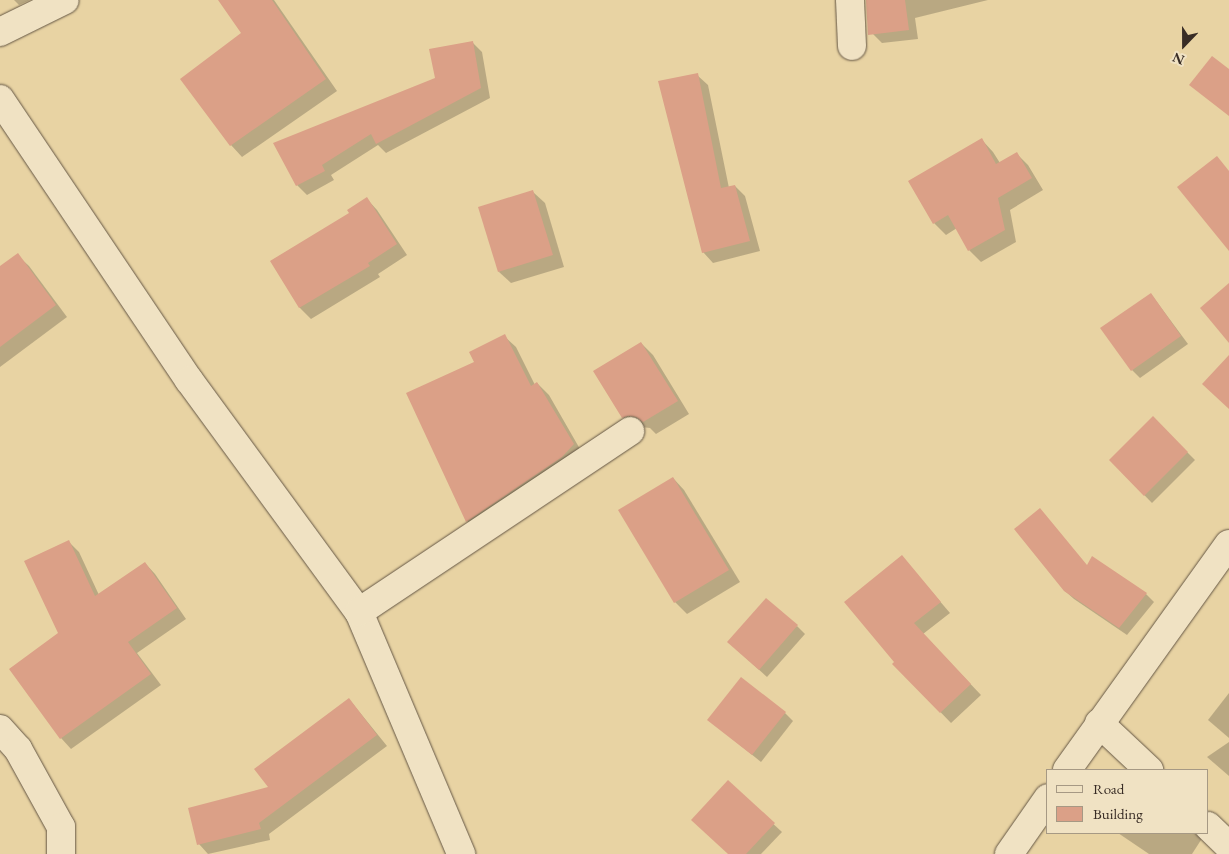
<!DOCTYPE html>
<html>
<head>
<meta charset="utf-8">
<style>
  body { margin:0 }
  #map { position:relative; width:1229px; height:854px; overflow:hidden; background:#e8d3a3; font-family:"EB Garamond",serif }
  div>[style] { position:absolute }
  .shadow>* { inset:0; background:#0003 }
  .building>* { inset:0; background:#dba087 }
  .roads { filter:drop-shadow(0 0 1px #645644) drop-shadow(0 0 1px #645644) }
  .minor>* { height:28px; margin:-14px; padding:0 14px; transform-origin:14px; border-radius:14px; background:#f0e2c3 }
  .tertiary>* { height:28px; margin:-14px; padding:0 14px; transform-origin:14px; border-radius:14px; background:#f0e2c3 }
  span { translate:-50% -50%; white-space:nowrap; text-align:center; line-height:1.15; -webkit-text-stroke:4px #f0e2c3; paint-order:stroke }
  .legend { position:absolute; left:1046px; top:769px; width:162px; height:65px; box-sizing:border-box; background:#f0e2c3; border:1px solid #a69984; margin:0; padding:6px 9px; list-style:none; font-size:15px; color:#382c25 }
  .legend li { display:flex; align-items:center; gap:10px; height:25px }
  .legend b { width:25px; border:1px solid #a69984 }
  .north { position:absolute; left:1159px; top:20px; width:50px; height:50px; -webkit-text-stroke:4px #f0e2c3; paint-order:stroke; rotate:202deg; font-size:14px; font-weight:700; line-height:20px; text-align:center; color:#382c25 }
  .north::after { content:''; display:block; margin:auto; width:18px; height:22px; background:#382c25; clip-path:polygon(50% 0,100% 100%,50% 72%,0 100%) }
</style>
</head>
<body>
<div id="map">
  <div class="shadow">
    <i style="clip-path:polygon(14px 0,30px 0,19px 5px)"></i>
    <i style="clip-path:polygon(220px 0,274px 0,337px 91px,242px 157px,231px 145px,243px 33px)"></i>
    <i style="clip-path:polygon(869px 0,988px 0,915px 18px,918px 39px,882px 43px,873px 34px)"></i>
    <i style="clip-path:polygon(472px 42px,482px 52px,490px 98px,386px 153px,378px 145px,331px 175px,334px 180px,307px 195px,297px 185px,275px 144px,436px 79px)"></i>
    <i style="clip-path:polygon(697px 75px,708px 85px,729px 188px,735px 186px,745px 196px,760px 251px,713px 263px,703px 252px)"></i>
    <i style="clip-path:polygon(982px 140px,993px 152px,1000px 163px,1017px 154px,1028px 165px,1043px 190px,1010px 210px,1016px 242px,981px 262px,969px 250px,957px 228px,946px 235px,934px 223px)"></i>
    <i style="clip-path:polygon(533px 192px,545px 203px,564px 267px,511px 283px,499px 272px)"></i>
    <i style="clip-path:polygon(367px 199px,377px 210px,407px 255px,378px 274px,380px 277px,311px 319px,300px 308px,271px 261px,350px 214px)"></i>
    <i style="clip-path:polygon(17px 255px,29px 266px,67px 317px,0 367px,0 268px)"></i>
    <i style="clip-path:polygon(1151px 294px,1188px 344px,1140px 378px,1132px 370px)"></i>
    <i style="clip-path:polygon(504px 336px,516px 347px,535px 385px,537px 383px,549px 395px,584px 456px,478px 532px,467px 521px,476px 363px)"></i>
    <i style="clip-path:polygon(641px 343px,653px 355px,689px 414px,656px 434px,650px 428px,641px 427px,635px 429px,623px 417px)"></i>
    <i style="clip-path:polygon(1153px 418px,1195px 460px,1152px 503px,1110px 460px)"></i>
    <i style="clip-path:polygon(673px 478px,684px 490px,740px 582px,687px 614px,675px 602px)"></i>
    <i style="clip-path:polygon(69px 542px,79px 552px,99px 595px,145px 563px,155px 574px,186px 619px,137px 653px,161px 685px,71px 749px,61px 738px,10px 669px,60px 634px)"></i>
    <i style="clip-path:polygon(902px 557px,950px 613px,923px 634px,981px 695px,951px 723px,894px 664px)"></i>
    <i style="clip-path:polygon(1087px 566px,1146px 594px,1154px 602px,1127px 635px,1074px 599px,1065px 591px)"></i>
    <i style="clip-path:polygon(797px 626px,805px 634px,767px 677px,737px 650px)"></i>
    <i style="clip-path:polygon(1229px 693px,1229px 738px,1208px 720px)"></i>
    <i style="clip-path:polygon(349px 699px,387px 746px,269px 834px,270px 840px,208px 854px,199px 844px,270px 788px)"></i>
    <i style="clip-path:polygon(785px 713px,793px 721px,761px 762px,709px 720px)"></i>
    <i style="clip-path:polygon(1229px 742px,1229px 776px,1207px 757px)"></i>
    <i style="clip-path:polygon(728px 782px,782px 832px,761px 854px,729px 854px)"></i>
    <i style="clip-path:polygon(1118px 833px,1201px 833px,1201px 840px,1192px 854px,1149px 854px)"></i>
  </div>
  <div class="building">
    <i style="clip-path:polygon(218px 0,272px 0,326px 79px,230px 146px,180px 79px,241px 33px)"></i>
    <i style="clip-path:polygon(866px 0,905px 0,909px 30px,868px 35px)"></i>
    <i style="clip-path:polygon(473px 41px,481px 88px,376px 144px,371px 134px,322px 165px,325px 171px,296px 186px,273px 143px,435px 78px,429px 49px)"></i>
    <i style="clip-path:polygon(1212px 56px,1229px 69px,1229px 116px,1189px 85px)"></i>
    <i style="clip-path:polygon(698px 73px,721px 188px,735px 185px,750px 241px,702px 253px,658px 81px)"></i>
    <i style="clip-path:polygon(982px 138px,996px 164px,1017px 152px,1032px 178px,998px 198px,1005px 230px,968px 251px,948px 215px,933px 224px,908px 181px)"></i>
    <i style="clip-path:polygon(1217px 156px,1229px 171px,1229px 251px,1177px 187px)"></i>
    <i style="clip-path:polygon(533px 190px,553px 255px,498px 272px,478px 207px)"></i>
    <i style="clip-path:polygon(367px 197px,397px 244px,368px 263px,370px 266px,299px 308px,270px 261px,349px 213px,347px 210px)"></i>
    <i style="clip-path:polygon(18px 253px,56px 305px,0 347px,0 266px)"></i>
    <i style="clip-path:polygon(1229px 283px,1229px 343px,1200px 308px)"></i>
    <i style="clip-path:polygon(1151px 293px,1181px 336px,1131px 371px,1100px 328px)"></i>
    <i style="clip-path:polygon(505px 334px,531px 386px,537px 382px,574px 444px,562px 457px,466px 522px,406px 393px,474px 362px,469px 352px)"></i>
    <i style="clip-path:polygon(641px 342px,678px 401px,643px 422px,636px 417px,628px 416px,622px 418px,593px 371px)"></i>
    <i style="clip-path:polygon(1229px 355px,1229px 409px,1202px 384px)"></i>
    <i style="clip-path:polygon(1153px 416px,1188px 452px,1144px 496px,1109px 460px)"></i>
    <i style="clip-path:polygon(673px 477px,729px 570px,674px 603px,618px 510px)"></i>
    <i style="clip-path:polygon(1040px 508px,1087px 565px,1092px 556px,1147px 593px,1119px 628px,1064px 591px,1014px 529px)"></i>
    <i style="clip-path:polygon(69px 540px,95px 596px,145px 562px,177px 608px,128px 642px,151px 674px,60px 739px,9px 669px,58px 633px,24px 561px)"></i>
    <i style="clip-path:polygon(902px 555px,941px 602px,914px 623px,971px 684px,940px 713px,892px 664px,894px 662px,844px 602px)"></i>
    <i style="clip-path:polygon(766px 598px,798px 625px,759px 670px,727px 642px)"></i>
    <i style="clip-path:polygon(741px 677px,786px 712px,752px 755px,707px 720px)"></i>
    <i style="clip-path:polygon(349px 698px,377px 735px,259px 823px,261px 829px,197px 845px,188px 808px,268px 787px,254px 769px)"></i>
    <i style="clip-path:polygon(728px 780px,775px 823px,746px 854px,728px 854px,691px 820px)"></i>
  </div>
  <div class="roads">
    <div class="minor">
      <i style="left:850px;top:0;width:46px;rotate:87.5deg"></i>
      <i style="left:0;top:32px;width:72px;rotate:-26.2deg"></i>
      <i style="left:0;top:99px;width:339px;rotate:56.1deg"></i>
      <i style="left:189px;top:380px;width:288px;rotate:53.8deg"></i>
      <i style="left:359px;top:612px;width:263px;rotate:67.1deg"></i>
      <i style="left:359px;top:612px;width:326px;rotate:-33.7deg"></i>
      <i style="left:1099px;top:723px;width:69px;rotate:43.2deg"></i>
      <i style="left:0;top:729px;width:27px;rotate:48deg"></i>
      <i style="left:18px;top:749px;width:89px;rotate:61.1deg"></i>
      <i style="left:61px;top:827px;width:27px;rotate:90deg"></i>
      <i style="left:1208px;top:826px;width:29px;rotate:44deg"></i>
    </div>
    <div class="tertiary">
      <i style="left:1067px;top:770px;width:278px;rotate:-54.4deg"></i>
      <i style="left:1009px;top:854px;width:68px;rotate:-55.1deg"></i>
    </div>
  </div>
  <ul class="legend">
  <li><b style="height:6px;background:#f0e2c3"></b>Road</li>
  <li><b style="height:14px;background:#dba087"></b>Building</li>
  </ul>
  <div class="north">N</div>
</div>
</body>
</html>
